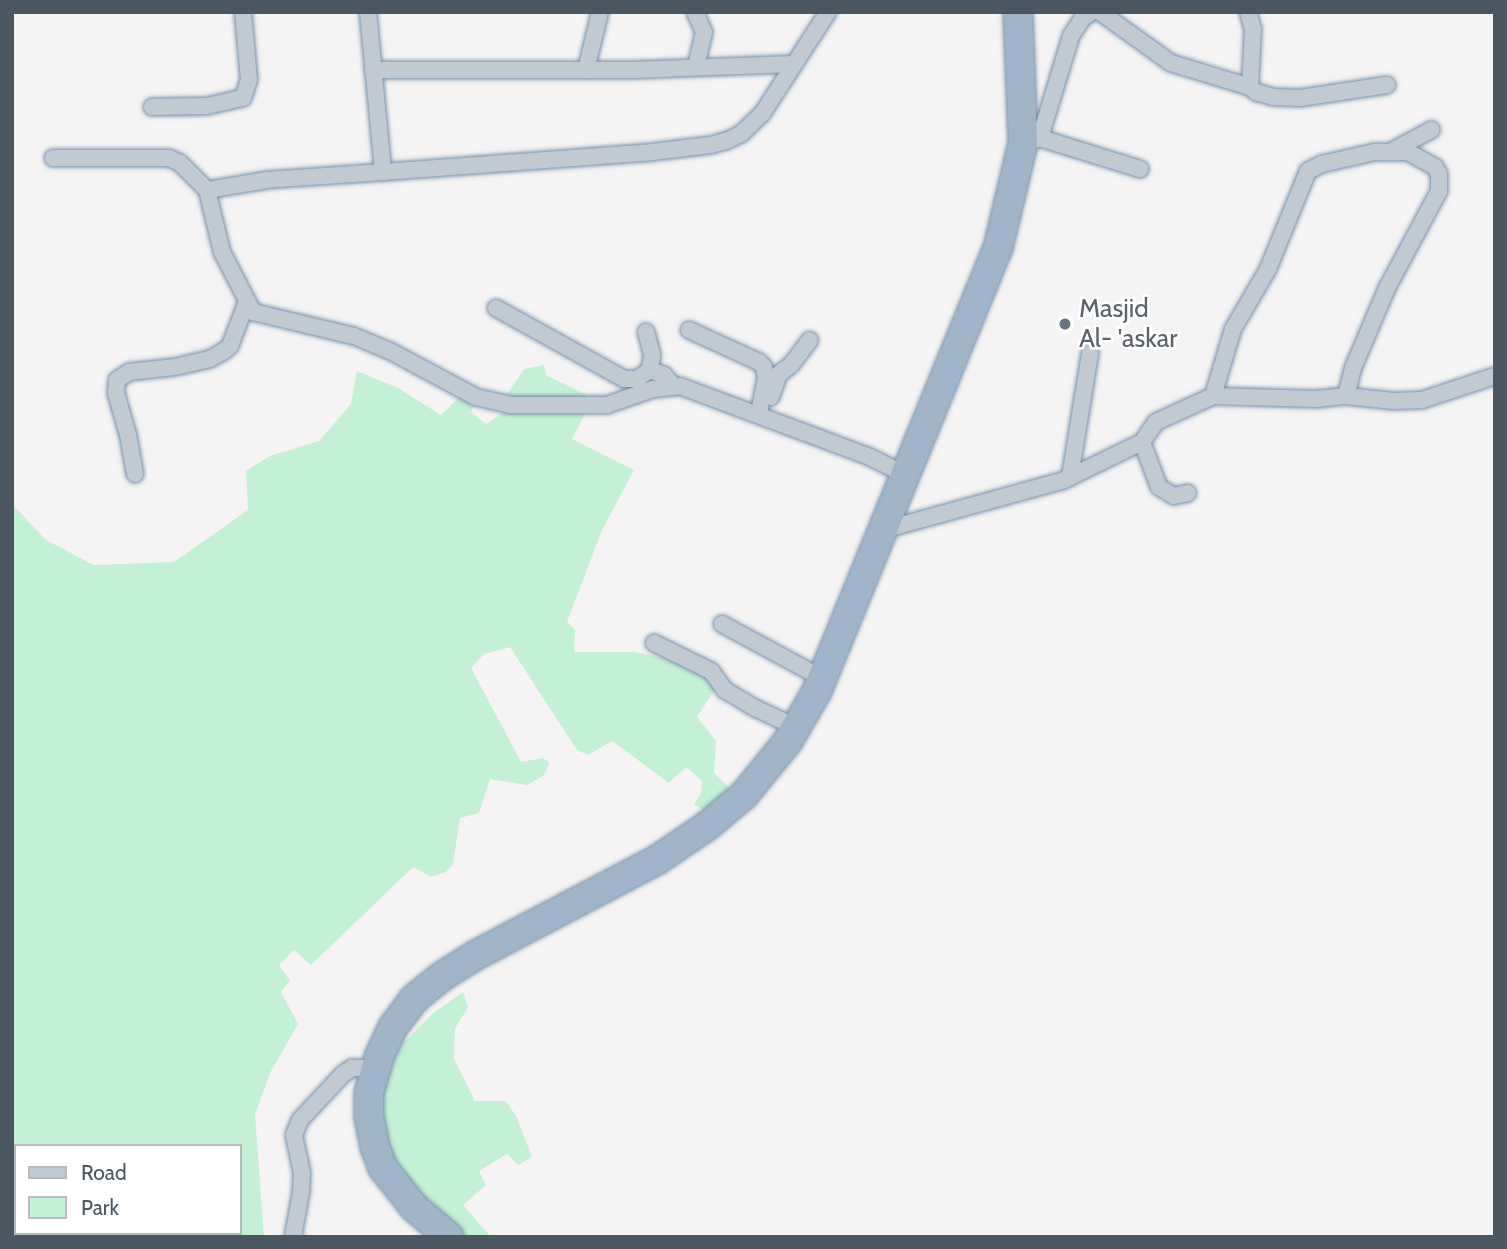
<!DOCTYPE html>
<html>
<head>
<meta charset="utf-8">
<style>
  body { margin:0 }
  #map { position:relative; width:1507px; height:1249px; overflow:hidden; background:#f5f3f3; font-family:Cabin,sans-serif }
  div>[style] { position:absolute }
  .green>* { inset:0; background:#c3f1d5 }
  .roads { filter:drop-shadow(0 0 2px #7690ad) drop-shadow(0 0 2px #7690ad) }
  .minor>* { height:16px; margin:-8px; padding:0 8px; transform-origin:8px; border-radius:8px; background:#c1cad2 }
  .trunk>* { height:28px; margin:-14px; padding:0 14px; transform-origin:14px; border-radius:14px; background:#9fb4c9 }
  .dots>* { width:19px; height:19px; translate:-50% -50%; box-sizing:border-box; border:4px solid #fff; border-radius:50% }
  span { translate:-50% -50%; white-space:nowrap; text-align:center; line-height:1.15; -webkit-text-stroke:5px #fff; paint-order:stroke }
  .worship-label { font-size:26px; color:#5b616d }
  .left { translate:0 -50%; text-align:left }
  .frame { position:absolute; inset:0; border:14px solid #4a5661; pointer-events:none }
  .legend { position:absolute; left:14px; top:1144px; width:228px; height:91px; box-sizing:border-box; background:#fff; border:2px solid #b7bbc0; margin:0; padding:9px 12px; list-style:none; font-size:21px; color:#4a5661 }
  .legend li { display:flex; align-items:center; gap:14px; height:35px }
  .legend b { width:35px; border:2px solid #b7bbc0 }
</style>
</head>
<body>
<div id="map">
  <div class="green">
    <i style="clip-path:polygon(evenodd,544px 365px,546px 375px,585px 394px,588px 408px,572px 439px,634px 470px,602px 530px,567px 622px,575px 630px,574px 652px,635px 652px,694px 665px,716px 688px,697px 717px,716px 741px,714px 773px,737px 795px,714px 814px,694px 805px,701px 793px,702px 781px,686px 767px,669px 783px,612px 741px,588px 755px,577px 750px,510px 647px,484px 654px,471px 668px,521px 762px,543px 758px,550px 763px,543px 776px,527px 785px,490px 779px,479px 813px,460px 818px,453px 864px,446px 872px,431px 877px,413px 867px,311px 965px,294px 950px,279px 965px,290px 981px,281px 992px,298px 1024px,270px 1073px,255px 1115px,264px 1237px,12px 1237px,12px 504px,46px 540px,94px 565px,174px 562px,248px 510px,246px 471px,270px 456px,319px 441px,351px 404px,357px 371px,398px 388px,441px 415px,461px 395px,476px 400px,471px 412px,486px 424px,508px 410px,508px 393px,524px 369px,544px 365px,16px 1146px,240px 1146px,240px 1233px,16px 1233px,16px 1146px)"></i>
    <i style="clip-path:polygon(463px 992px,468px 1007px,455px 1029px,454px 1059px,475px 1101px,506px 1101px,516px 1116px,532px 1157px,518px 1165px,507px 1154px,479px 1171px,486px 1185px,463px 1205px,491px 1237px,457px 1237px,392px 1172px,376px 1083px,389px 1058px,432px 1014px)"></i>
  </div>
  <div class="roads">
    <div class="minor">
      <i style="left:368px;top:12px;width:161px;rotate:84.6deg"></i>
      <i style="left:383px;top:172px;width:262px;rotate:-4.2deg"></i>
      <i style="left:644px;top:153px;width:67px;rotate:-6.8deg"></i>
      <i style="left:711px;top:145px;width:18px;rotate:-16deg"></i>
      <i style="left:728px;top:140px;width:14px;rotate:-25deg"></i>
      <i style="left:741px;top:134px;width:29px;rotate:-44deg"></i>
      <i style="left:762px;top:114px;width:121px;rotate:-57.1deg"></i>
      <i style="left:695px;top:12px;width:22px;rotate:66deg"></i>
      <i style="left:704px;top:32px;width:36px;rotate:103deg"></i>
      <i style="left:1100px;top:12px;width:87px;rotate:35.7deg"></i>
      <i style="left:1171px;top:63px;width:83px;rotate:16.9deg"></i>
      <i style="left:1248px;top:12px;width:18px;rotate:74deg"></i>
      <i style="left:1253px;top:29px;width:58px;rotate:93deg"></i>
      <i style="left:1250px;top:87px;width:8px;rotate:40deg"></i>
      <i style="left:1256px;top:92px;width:18px;rotate:16deg"></i>
      <i style="left:1273px;top:97px;width:27px;rotate:2deg"></i>
      <i style="left:1300px;top:98px;width:88px;rotate:-8.5deg"></i>
      <i style="left:373px;top:70px;width:259px"></i>
      <i style="left:632px;top:70px;width:162px;rotate:-2.1deg"></i>
      <i style="left:586px;top:70px;width:60px;rotate:-76.4deg"></i>
      <i style="left:152px;top:107px;width:55px;rotate:-1deg"></i>
      <i style="left:207px;top:106px;width:37px;rotate:-13deg"></i>
      <i style="left:243px;top:98px;width:19px;rotate:-72deg"></i>
      <i style="left:249px;top:80px;width:68px;rotate:-95deg"></i>
      <i style="left:1040px;top:138px;width:105px;rotate:17.2deg"></i>
      <i style="left:1023px;top:143px;width:18px;rotate:-16deg"></i>
      <i style="left:1040px;top:138px;width:107px;rotate:-73.1deg"></i>
      <i style="left:1071px;top:36px;width:20px;rotate:-57deg"></i>
      <i style="left:1082px;top:19px;width:11px;rotate:-38deg"></i>
      <i style="left:1390px;top:152px;width:47px;rotate:-28.2deg"></i>
      <i style="left:53px;top:158px;width:116px"></i>
      <i style="left:169px;top:158px;width:12px;rotate:24deg"></i>
      <i style="left:180px;top:163px;width:38px;rotate:45deg"></i>
      <i style="left:383px;top:172px;width:116px;rotate:176.1deg"></i>
      <i style="left:267px;top:180px;width:61px;rotate:170.5deg"></i>
      <i style="left:207px;top:190px;width:64px;rotate:76.4deg"></i>
      <i style="left:222px;top:252px;width:68px;rotate:62.7deg"></i>
      <i style="left:253px;top:312px;width:104px;rotate:13.4deg"></i>
      <i style="left:354px;top:336px;width:41px;rotate:22.8deg"></i>
      <i style="left:392px;top:352px;width:95px;rotate:28.2deg"></i>
      <i style="left:476px;top:397px;width:36px;rotate:13deg"></i>
      <i style="left:511px;top:405px;width:96px"></i>
      <i style="left:607px;top:405px;width:49px;rotate:-19.2deg"></i>
      <i style="left:653px;top:389px;width:27px;rotate:-6deg"></i>
      <i style="left:680px;top:386px;width:203px;rotate:20.5deg"></i>
      <i style="left:870px;top:457px;width:40px;rotate:26.6deg"></i>
      <i style="left:496px;top:308px;width:146px;rotate:29deg"></i>
      <i style="left:624px;top:379px;width:13px"></i>
      <i style="left:637px;top:379px;width:16px;rotate:-35deg"></i>
      <i style="left:650px;top:370px;width:15px;rotate:20deg"></i>
      <i style="left:664px;top:375px;width:13px;rotate:48deg"></i>
      <i style="left:689px;top:330px;width:77px;rotate:24.6deg"></i>
      <i style="left:759px;top:362px;width:7px;rotate:45deg"></i>
      <i style="left:764px;top:367px;width:10px;rotate:79deg"></i>
      <i style="left:766px;top:377px;width:38px;rotate:101deg"></i>
      <i style="left:646px;top:332px;width:24px;rotate:75deg"></i>
      <i style="left:652px;top:355px;width:15px;rotate:98deg"></i>
      <i style="left:1213px;top:396px;width:70px;rotate:-73.4deg"></i>
      <i style="left:1233px;top:329px;width:69px;rotate:-59.7deg"></i>
      <i style="left:1268px;top:269px;width:106px;rotate:-67.8deg"></i>
      <i style="left:1308px;top:171px;width:16px;rotate:-27deg"></i>
      <i style="left:1322px;top:164px;width:54px;rotate:-12.8deg"></i>
      <i style="left:1375px;top:152px;width:33px"></i>
      <i style="left:1408px;top:152px;width:31px;rotate:29deg"></i>
      <i style="left:1435px;top:167px;width:8px;rotate:60deg"></i>
      <i style="left:1439px;top:174px;width:17px;rotate:90deg"></i>
      <i style="left:1439px;top:191px;width:110px;rotate:118.2deg"></i>
      <i style="left:1387px;top:288px;width:87px;rotate:113deg"></i>
      <i style="left:1353px;top:368px;width:29px;rotate:104deg"></i>
      <i style="left:771px;top:397px;width:24px;rotate:-71deg"></i>
      <i style="left:779px;top:374px;width:15px;rotate:-37deg"></i>
      <i style="left:791px;top:365px;width:31px;rotate:-53deg"></i>
      <i style="left:1142px;top:442px;width:48px;rotate:69.3deg"></i>
      <i style="left:1159px;top:487px;width:17px;rotate:31deg"></i>
      <i style="left:1174px;top:496px;width:14px;rotate:-12deg"></i>
      <i style="left:135px;top:474px;width:40px;rotate:-100deg"></i>
      <i style="left:128px;top:435px;width:44px;rotate:-105.9deg"></i>
      <i style="left:116px;top:393px;width:13px;rotate:-86deg"></i>
      <i style="left:117px;top:380px;width:14px;rotate:-34deg"></i>
      <i style="left:129px;top:372px;width:46px;rotate:-6.2deg"></i>
      <i style="left:175px;top:367px;width:36px;rotate:-13deg"></i>
      <i style="left:210px;top:359px;width:16px;rotate:-30deg"></i>
      <i style="left:224px;top:351px;width:8px;rotate:-40deg"></i>
      <i style="left:230px;top:346px;width:45px;rotate:-69.1deg"></i>
      <i style="left:1070px;top:477px;width:126px;rotate:-80.8deg"></i>
      <i style="left:883px;top:530px;width:188px;rotate:-15.4deg"></i>
      <i style="left:1064px;top:480px;width:87px;rotate:-26deg"></i>
      <i style="left:1142px;top:442px;width:24px;rotate:-55deg"></i>
      <i style="left:1156px;top:422px;width:63px;rotate:-24.5deg"></i>
      <i style="left:1213px;top:396px;width:103px;rotate:1.7deg"></i>
      <i style="left:1316px;top:399px;width:30px;rotate:-6deg"></i>
      <i style="left:1346px;top:396px;width:48px;rotate:5.9deg"></i>
      <i style="left:1394px;top:401px;width:28px;rotate:-2deg"></i>
      <i style="left:1422px;top:400px;width:77px;rotate:-18.2deg"></i>
      <i style="left:722px;top:624px;width:114px;rotate:28.4deg"></i>
      <i style="left:654px;top:643px;width:64px;rotate:26.2deg"></i>
      <i style="left:711px;top:671px;width:24px;rotate:54deg"></i>
      <i style="left:725px;top:690px;width:35px;rotate:31deg"></i>
      <i style="left:755px;top:708px;width:45px;rotate:24.9deg"></i>
      <i style="left:293px;top:1237px;width:46px;rotate:-79.9deg"></i>
      <i style="left:301px;top:1192px;width:19px;rotate:-87deg"></i>
      <i style="left:302px;top:1173px;width:39px;rotate:-102deg"></i>
      <i style="left:294px;top:1135px;width:16px;rotate:-68deg"></i>
      <i style="left:300px;top:1120px;width:63px;rotate:-46.9deg"></i>
      <i style="left:343px;top:1074px;width:11px;rotate:-34deg"></i>
      <i style="left:352px;top:1068px;width:24px"></i>
    </div>
    <div class="trunk">
      <i style="left:449px;top:1237px;width:46px;rotate:-139.4deg"></i>
      <i style="left:414px;top:1207px;width:50px;rotate:-128.5deg"></i>
      <i style="left:383px;top:1168px;width:22px;rotate:-111deg"></i>
      <i style="left:375px;top:1147px;width:31px;rotate:-101deg"></i>
      <i style="left:369px;top:1117px;width:24px;rotate:-90deg"></i>
      <i style="left:369px;top:1093px;width:37px;rotate:-74deg"></i>
      <i style="left:379px;top:1057px;width:33px;rotate:-65deg"></i>
      <i style="left:393px;top:1027px;width:35px;rotate:-53deg"></i>
      <i style="left:414px;top:999px;width:35px;rotate:-39deg"></i>
      <i style="left:441px;top:977px;width:41px;rotate:-32.2deg"></i>
      <i style="left:476px;top:955px;width:204px;rotate:-27.7deg"></i>
      <i style="left:657px;top:860px;width:60px;rotate:-34.2deg"></i>
      <i style="left:707px;top:826px;width:48px;rotate:-40deg"></i>
      <i style="left:744px;top:795px;width:70px;rotate:-50.8deg"></i>
      <i style="left:788px;top:741px;width:58px;rotate:-59.9deg"></i>
      <i style="left:817px;top:691px;width:479px;rotate:-67.8deg"></i>
      <i style="left:998px;top:248px;width:108px;rotate:-76.6deg"></i>
      <i style="left:1023px;top:143px;width:131px;rotate:-92.2deg"></i>
    </div>
  </div>
  <div class="dots">
    <i style="left:1065px;top:324px;background:#6b7280"></i>
  </div>
  <div class="worship-label">
    <span class="left" style="left:1079px;top:324px">Masjid<br>Al- 'askar</span>
  </div>
  <div class="frame"></div>
  <ul class="legend">
  <li><b style="height:9px;background:#c1cad2"></b>Road</li>
  <li><b style="height:19px;background:#c3f1d5"></b>Park</li>
  </ul>
</div>
</body>
</html>
